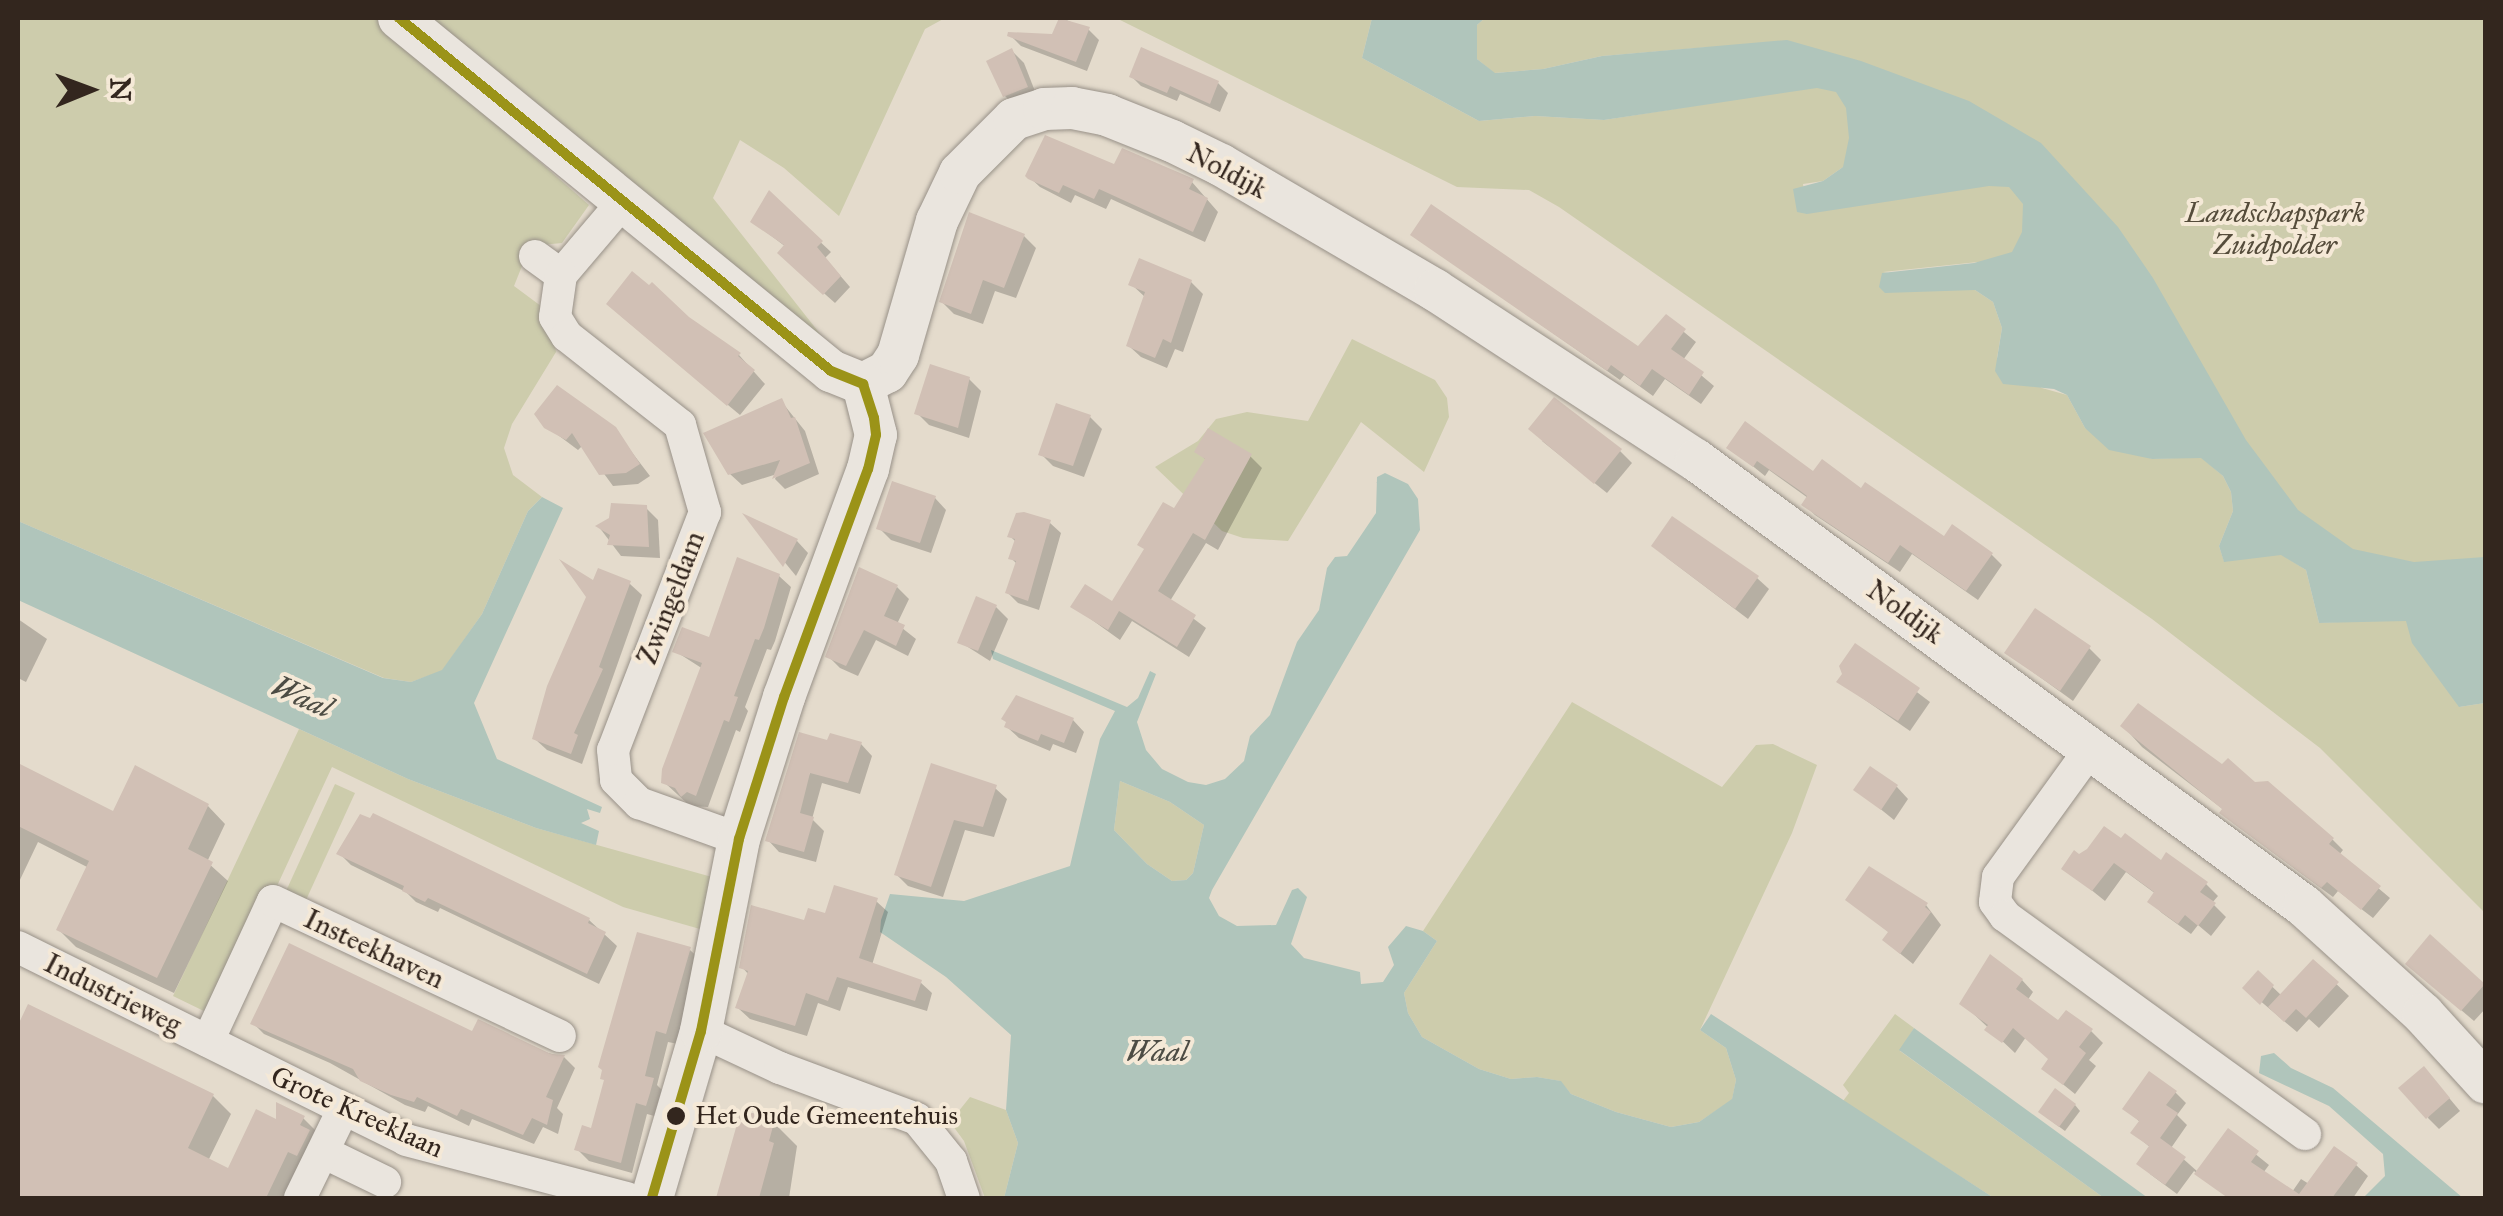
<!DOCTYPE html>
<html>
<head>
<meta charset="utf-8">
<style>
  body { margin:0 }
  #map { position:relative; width:2503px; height:1216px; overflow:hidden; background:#e4dbcc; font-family:"IM FELL Great Primer",serif }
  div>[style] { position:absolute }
  .green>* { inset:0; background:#cdccac }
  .water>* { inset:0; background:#b0c5bb }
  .shadow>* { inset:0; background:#0003 }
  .building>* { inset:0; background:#d1c0b5 }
  .roads { filter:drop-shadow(0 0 2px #989188) drop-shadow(0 0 2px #989188) }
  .minor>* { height:32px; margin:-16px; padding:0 16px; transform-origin:16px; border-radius:16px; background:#eae5de }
  .tertiary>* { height:42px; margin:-21px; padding:0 21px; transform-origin:21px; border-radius:21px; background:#eae5de }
  .bus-1>* { height:10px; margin:-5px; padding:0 5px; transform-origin:5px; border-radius:5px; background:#9b9318 }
  .dots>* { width:28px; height:28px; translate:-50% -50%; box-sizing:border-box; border:5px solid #f5e9d7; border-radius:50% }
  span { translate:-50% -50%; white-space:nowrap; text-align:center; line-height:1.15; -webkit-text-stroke:8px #f5e9d7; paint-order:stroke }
  .bus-label { font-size:26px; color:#33261e }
  .left { translate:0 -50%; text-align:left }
  .street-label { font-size:28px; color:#33261e }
  .park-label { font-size:28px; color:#554c3b; font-style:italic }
  .water-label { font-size:30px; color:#4d4c44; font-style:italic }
  .frame { position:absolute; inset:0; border:20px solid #33261e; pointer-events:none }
  .north { position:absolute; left:40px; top:40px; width:100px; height:100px; -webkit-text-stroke:8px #f5e9d7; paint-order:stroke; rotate:89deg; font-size:28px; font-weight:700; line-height:40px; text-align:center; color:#33261e }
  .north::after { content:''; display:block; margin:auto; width:35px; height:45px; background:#33261e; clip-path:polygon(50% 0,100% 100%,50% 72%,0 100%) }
</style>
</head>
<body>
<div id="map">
  <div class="green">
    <i style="clip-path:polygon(18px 18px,376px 18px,589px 205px,562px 243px,530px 246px,514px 286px,549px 312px,556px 352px,512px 424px,504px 448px,513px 475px,542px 497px,528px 511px,482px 614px,442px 671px,411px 682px,384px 678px,18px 521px)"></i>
    <i style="clip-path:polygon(427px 18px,945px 18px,925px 29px,839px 216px,784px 168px,740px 140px,713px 198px,843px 363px)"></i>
    <i style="clip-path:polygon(evenodd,1116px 18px,1372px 18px,1362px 58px,1479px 121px,1535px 116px,1604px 120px,1769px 94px,1710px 47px,1602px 56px,1543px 69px,1494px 73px,1477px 59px,1477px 25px,1485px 18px,2485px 18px,2485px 691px,2459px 707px,2485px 703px,2485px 913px,2320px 748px,2152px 619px,1559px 207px,1529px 190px,1457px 187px,1116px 18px,1843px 167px,1807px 214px,1803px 184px,1823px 181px,1843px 167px,1116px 18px,1978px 262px,2396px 619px,2319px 623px,2306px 570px,2281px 554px,2224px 561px,2219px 546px,2233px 511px,2231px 492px,2223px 476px,2201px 457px,2152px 459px,2085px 428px,2067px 395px,2042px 388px,1997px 358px,2002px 328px,1993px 302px,1975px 290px,1883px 272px,1978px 262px)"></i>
    <i style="clip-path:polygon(1352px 339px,1435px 380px,1447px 398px,1449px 417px,1424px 472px,1361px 422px,1288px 541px,1243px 538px,1222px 531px,1155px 467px,1198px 441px,1216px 419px,1247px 412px,1308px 421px)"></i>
    <i style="clip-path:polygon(1572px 702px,1722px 787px,1756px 745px,1773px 744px,1817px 765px,1792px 833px,1700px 1030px,1726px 1048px,1736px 1080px,1732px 1100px,1699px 1122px,1671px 1127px,1616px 1112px,1571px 1094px,1560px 1081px,1537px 1077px,1511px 1079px,1479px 1069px,1422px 1037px,1408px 1013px,1404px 993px,1437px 941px,1423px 931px)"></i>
    <i style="clip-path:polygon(299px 729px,408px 779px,536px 828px,712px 877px,707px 931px,623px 907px,332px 767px,277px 886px,271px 885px,210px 1014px,173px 996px)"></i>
    <i style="clip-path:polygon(1120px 781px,1170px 802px,1204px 825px,1193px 873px,1186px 880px,1172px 881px,1147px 864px,1114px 830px)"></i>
    <i style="clip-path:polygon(335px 784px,355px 793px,306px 900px,286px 891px)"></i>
    <i style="clip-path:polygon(1895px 1014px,1914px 1028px,1900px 1051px,2104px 1198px,1994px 1198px,1843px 1101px,1849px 1093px,1843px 1085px)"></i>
    <i style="clip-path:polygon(970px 1097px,1006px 1110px,1018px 1143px,1004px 1198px,985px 1198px,964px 1141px,950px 1122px)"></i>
  </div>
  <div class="water">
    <i style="clip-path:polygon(1372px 18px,1485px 18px,1477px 25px,1477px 59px,1495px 73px,1543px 69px,1602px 56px,1787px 40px,1861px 61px,1969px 101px,2041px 143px,2118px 227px,2153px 278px,2246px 440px,2298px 510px,2353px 549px,2414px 562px,2485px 557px,2485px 703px,2459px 707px,2412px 643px,2406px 621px,2319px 623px,2306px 570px,2281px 555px,2224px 562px,2219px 546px,2233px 511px,2231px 492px,2223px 476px,2201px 458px,2152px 459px,2109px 450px,2085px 428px,2067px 395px,2054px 389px,2003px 384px,1995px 371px,2002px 328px,1993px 302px,1975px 290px,1885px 293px,1879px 287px,1882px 273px,1974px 263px,2012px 252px,2022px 232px,2023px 204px,2009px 187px,1989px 186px,1807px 214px,1797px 212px,1793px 189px,1823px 181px,1843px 167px,1849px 138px,1846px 108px,1836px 92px,1817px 88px,1604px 120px,1535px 116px,1479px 121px,1362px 58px)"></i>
    <i style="clip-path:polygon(evenodd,1385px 473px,1408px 484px,1418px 499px,1420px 530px,1212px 890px,1209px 898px,1219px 916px,1237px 926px,1276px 925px,1292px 890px,1298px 888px,1307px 897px,1291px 944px,1304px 958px,1360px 972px,1361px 984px,1383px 982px,1394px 965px,1388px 947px,1406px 926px,1423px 931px,1437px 941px,1404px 993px,1408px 1013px,1422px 1037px,1479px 1069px,1511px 1079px,1537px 1077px,1561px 1081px,1571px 1094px,1616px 1112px,1671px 1127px,1699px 1122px,1732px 1099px,1736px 1080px,1726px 1048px,1700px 1030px,1711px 1014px,1994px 1198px,1004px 1198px,1018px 1143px,1006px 1110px,1011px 1035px,946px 977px,880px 932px,881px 920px,890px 894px,964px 901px,1070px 866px,1100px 739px,1115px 711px,993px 659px,991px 650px,1127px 707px,1138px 698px,1150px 671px,1156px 674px,1137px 722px,1146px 750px,1162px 769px,1188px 782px,1206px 785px,1225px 779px,1244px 761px,1250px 736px,1270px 715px,1297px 642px,1319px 610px,1327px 568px,1335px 557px,1347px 556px,1376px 513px,1377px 477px,1385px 473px,1120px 781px,1170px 802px,1204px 825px,1193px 873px,1186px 880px,1172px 881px,1147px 864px,1114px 830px,1120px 781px)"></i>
    <i style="clip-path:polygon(542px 497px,563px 508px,474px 703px,497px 759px,602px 807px,600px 813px,587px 809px,590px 819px,581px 823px,599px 831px,596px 845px,536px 828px,408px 779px,18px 600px,18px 521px,383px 678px,411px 682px,442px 670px,482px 614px,528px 511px)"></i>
    <i style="clip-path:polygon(1914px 1028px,2148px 1198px,2104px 1198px,1899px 1050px)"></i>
    <i style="clip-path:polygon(2274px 1053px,2291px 1068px,2333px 1088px,2463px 1198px,2363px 1198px,2385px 1176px,2383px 1154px,2329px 1106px,2259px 1073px,2261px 1056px)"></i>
  </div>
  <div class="shadow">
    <i style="clip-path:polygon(1061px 18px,1088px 29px,1099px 40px,1087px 71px,1021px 46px,1010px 35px,1054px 36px)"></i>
    <i style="clip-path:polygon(1012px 51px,1024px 63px,1038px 99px,1017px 108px,1005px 96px)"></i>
    <i style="clip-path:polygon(1132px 77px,1218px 83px,1228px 93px,1220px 112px,1180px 94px,1177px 101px,1141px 86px)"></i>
    <i style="clip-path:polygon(1115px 168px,1192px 182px,1218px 212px,1205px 242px,1111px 199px,1106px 209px,1075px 195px,1071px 203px,1040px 187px,1028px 176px)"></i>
    <i style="clip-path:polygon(769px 194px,831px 252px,825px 258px,850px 287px,835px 303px,790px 263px,786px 247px,753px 222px)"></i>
    <i style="clip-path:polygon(1413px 235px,1639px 350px,1667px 318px,1696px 342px,1683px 360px,1714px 386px,1701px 404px,1665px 379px,1653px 396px,1624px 375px,1620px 380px)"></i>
    <i style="clip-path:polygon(1024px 236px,1036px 248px,1016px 298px,995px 291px,983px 324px,954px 314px,942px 302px)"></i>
    <i style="clip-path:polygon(1191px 282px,1203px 294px,1183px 352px,1175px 349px,1167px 368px,1141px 357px,1129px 346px,1145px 297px,1131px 284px)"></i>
    <i style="clip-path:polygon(621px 316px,687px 319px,739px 355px,765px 384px,740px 415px)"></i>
    <i style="clip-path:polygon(969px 379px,981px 391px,969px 438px,929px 425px,917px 413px)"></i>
    <i style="clip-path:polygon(781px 401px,805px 431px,819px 474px,785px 489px,775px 479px,777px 474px,742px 485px,730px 474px)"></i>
    <i style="clip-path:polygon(1090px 417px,1102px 429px,1084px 477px,1053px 466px,1041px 454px)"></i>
    <i style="clip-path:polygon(546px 426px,614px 429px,650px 476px,638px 484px,613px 486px,583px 445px,578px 450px)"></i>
    <i style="clip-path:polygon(1542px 441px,1620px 451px,1632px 463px,1607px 493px)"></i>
    <i style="clip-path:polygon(1729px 447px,1862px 491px,1944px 539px,1991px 554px,2002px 565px,1978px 600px,1912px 554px,1900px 572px,1815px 515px,1804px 504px,1808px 498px,1769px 470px,1765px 476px)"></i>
    <i style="clip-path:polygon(1197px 451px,1250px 456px,1262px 468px,1218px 550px,1206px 543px,1170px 601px,1206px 628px,1189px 657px,1132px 621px,1120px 640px,1074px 607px,1113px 604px,1207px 461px)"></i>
    <i style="clip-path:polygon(935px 498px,946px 510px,931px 553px,891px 540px,879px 528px)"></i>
    <i style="clip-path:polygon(646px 508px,658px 520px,660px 558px,621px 556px,599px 527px)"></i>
    <i style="clip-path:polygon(750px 520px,797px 541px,808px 553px,796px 576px)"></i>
    <i style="clip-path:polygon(1050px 523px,1061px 533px,1039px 610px,1018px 603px,1008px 593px,1017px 564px,1011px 558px,1016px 542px,1010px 536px)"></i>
    <i style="clip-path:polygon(1666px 557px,1757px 578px,1769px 589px,1748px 619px)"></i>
    <i style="clip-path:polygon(599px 572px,630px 584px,642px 595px,582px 764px,547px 750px,535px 739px)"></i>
    <i style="clip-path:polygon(779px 576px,791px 587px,775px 641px,771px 650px,767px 649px,745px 707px,748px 711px,740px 732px,736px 730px,708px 807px,690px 806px,664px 782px,703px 669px,675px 651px,710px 641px)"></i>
    <i style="clip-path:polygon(897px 587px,909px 599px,897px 624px,916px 639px,908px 656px,876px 640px,858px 676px,840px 668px,828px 656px)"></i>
    <i style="clip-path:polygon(996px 607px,1008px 619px,990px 661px,960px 642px)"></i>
    <i style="clip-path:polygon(18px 619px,47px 639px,26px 682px,18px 678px)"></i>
    <i style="clip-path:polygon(1856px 646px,1930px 702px,1910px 731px,1839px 682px)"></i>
    <i style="clip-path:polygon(2089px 648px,2101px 660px,2073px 701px,2007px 653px)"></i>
    <i style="clip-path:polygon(1073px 720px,1084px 732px,1076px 753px,1053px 744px,1050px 751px,1019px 738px,1007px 727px)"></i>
    <i style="clip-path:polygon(2123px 726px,2254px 785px,2267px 784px,2333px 840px,2343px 850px,2339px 855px,2390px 898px,2373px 918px,2338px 891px,2333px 897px,2233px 823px,2224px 810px,2142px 747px)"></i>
    <i style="clip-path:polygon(829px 743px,861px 744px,872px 756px,860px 794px,822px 783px,812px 819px,824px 831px,816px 862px,779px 852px,768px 840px)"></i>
    <i style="clip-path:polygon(18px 764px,114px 814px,208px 806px,225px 824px,207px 862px,228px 881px,174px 993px,76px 947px,59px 930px,89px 868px,38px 842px,18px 884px)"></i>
    <i style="clip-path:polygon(933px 766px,995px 788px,1007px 799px,994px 837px,965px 830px,943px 897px,908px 886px,896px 874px)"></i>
    <i style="clip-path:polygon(1897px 787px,1908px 799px,1894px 820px,1857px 790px)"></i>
    <i style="clip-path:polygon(340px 854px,589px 920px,617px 946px,599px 984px,440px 908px,438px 912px,416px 902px,406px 892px,351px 865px)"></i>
    <i style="clip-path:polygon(2075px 854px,2162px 864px,2206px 884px,2218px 896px,2212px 903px,2226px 917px,2211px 936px,2198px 925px,2191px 934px,2162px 913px,2150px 902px,2156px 894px,2126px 872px,2105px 901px,2064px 868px)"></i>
    <i style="clip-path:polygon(1848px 900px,1926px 905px,1941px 925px,1913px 964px,1897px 951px,1890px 933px)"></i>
    <i style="clip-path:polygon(876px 901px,888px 912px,872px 965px,920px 982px,932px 993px,927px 1011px,848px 987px,840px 1011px,818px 1003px,807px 1036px,750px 1019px,738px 1008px,749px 975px,742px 967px,806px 923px)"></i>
    <i style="clip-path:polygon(2430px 938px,2486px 988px,2486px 1008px,2474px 1021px,2420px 975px)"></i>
    <i style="clip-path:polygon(690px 950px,702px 961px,678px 1044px,668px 1042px,657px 1085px,664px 1092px,658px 1117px,647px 1114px,632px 1173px,589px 1161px,577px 1149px,593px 1131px,607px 1082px,605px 1071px)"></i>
    <i style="clip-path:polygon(2313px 962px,2349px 996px,2319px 1028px,2309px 1019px,2297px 1032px,2245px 988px,2259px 974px,2282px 996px)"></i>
    <i style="clip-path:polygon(2022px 980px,2033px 992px,2027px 1001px,2058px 1024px,2091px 1031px,2103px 1043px,2089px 1060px,2096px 1066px,2075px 1094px,2044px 1069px,2051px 1059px,2026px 1037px,2015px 1053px,1962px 1003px)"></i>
    <i style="clip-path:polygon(29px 1008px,213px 1096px,231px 1114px,208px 1161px,229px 1172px,279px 1123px,303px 1118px,321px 1136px,292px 1198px,18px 1198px,18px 1031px)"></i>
    <i style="clip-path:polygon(253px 1023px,473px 1034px,564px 1057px,575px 1068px,557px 1108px,563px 1114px,558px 1134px,543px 1127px,534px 1144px,472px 1119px,469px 1126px,428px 1106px,425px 1112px,405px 1105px,330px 1063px,264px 1034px)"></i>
    <i style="clip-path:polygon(2435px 1081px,2460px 1111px,2439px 1129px,2428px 1118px)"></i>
    <i style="clip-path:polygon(2175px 1092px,2186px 1103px,2177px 1115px,2187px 1125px,2171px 1148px,2198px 1172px,2228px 1132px,2269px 1165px,2263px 1173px,2292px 1192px,2301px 1179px,2309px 1184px,2356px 1165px,2368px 1176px,2353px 1198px,2229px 1198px,2194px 1171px,2177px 1194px,2150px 1174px,2151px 1148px,2133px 1133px,2141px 1123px,2125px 1108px)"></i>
    <i style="clip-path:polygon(2075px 1105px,2080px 1111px,2065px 1131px,2046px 1117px)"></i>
    <i style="clip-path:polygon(773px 1122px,797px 1146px,789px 1198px,755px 1198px,750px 1197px)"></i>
  </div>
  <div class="building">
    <i style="clip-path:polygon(1059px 18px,1090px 27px,1076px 62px,1007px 36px,1008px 32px,1052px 34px)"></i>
    <i style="clip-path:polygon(1141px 47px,1219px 81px,1210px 104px,1170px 86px,1167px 93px,1129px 77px)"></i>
    <i style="clip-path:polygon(1012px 48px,1028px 87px,1003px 97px,986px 61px)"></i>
    <i style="clip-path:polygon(1045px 135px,1114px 164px,1122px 148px,1194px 179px,1189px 189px,1208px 198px,1193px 232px,1099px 189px,1094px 199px,1063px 185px,1059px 193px,1028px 179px,1025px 176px)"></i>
    <i style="clip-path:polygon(769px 190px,823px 241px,817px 247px,841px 276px,823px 295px,777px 253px,784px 245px,750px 222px)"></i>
    <i style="clip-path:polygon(1431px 204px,1638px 346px,1666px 314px,1686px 329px,1671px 349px,1704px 372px,1689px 395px,1652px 369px,1640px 386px,1611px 365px,1607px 371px,1410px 235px)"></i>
    <i style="clip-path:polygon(969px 212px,1025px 234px,1004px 288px,983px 280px,971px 314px,939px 302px)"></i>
    <i style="clip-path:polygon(1139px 258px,1192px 280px,1171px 343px,1163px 339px,1155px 358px,1126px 346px,1145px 292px,1128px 285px)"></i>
    <i style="clip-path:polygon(632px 271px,649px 285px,652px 282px,689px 317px,741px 353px,738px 356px,755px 370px,727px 406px,606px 304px)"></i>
    <i style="clip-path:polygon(930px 364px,970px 377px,958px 428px,914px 414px)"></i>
    <i style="clip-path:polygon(557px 385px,616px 427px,640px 464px,626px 473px,599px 475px,572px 433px,566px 440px,544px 428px,534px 414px)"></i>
    <i style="clip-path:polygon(1554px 397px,1622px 449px,1594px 484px,1528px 429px)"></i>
    <i style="clip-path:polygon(782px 398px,791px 418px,795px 417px,810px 463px,772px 479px,780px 460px,728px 475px,703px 433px)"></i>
    <i style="clip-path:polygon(1056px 403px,1091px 415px,1073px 466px,1038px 455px)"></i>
    <i style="clip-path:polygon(1745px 421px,1813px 471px,1822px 459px,1861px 488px,1865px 482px,1944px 536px,1952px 524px,1993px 553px,1966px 591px,1900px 545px,1888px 563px,1801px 505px,1807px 496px,1799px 490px,1757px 461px,1753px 467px,1726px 448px)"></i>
    <i style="clip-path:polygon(1208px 428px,1252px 454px,1205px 540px,1193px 533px,1158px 591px,1196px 615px,1177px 647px,1119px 611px,1108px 630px,1070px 607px,1085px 584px,1112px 601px,1144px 549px,1137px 545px,1163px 502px,1174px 508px,1205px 459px,1194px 452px)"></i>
    <i style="clip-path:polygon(892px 481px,936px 496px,920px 543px,876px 529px)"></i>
    <i style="clip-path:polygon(611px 503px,647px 505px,649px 547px,607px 545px,610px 535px,595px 526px,609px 518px)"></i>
    <i style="clip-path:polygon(1024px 512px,1051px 520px,1028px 601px,1005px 593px,1016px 561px,1008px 559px,1015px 539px,1007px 537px,1016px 513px)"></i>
    <i style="clip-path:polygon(742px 513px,798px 539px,783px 567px)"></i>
    <i style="clip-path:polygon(1672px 516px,1759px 576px,1735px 609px,1651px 546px)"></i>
    <i style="clip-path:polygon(737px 557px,780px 574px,764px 628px,759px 640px,755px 639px,734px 696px,738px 697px,733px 711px,729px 722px,724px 720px,696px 796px,687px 792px,681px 797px,675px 788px,661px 783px,662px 769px,702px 663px,672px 652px,682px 627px,709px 637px)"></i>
    <i style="clip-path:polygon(559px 559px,593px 580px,598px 568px,631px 581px,599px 667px,603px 669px,574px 733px,578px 735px,571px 754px,532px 739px,547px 686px,586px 597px)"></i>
    <i style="clip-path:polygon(859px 567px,898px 585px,884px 616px,905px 625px,896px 646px,864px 630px,846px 666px,825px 657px)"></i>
    <i style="clip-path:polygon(976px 596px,997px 605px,978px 651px,957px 643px)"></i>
    <i style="clip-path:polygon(2035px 608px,2091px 646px,2060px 691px,2004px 653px)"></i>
    <i style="clip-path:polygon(1855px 643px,1920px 688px,1898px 721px,1836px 682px,1842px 674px,1839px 666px)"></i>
    <i style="clip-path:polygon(1016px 695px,1074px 718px,1064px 743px,1041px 734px,1038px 741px,1004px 727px,1006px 722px,1001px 719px)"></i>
    <i style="clip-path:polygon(2138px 703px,2222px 764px,2228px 758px,2255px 782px,2268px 781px,2334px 838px,2329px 844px,2381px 886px,2361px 910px,2327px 882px,2321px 888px,2219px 813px,2222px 809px,2120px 726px)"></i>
    <i style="clip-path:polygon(799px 732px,827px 740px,830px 733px,862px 742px,848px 783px,810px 773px,800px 813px,814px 817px,804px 852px,765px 841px)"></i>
    <i style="clip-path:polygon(18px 763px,113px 811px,135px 765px,209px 804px,188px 849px,213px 862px,157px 978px,56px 930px,89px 861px,18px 826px)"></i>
    <i style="clip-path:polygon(931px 763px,997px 785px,983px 827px,954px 820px,931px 887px,894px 875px)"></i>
    <i style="clip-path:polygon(1870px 766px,1898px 785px,1881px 810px,1853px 790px)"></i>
    <i style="clip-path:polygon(373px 813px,590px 918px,588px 923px,606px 932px,587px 974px,428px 898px,425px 902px,402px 891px,404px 886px,336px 854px,360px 814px,370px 818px)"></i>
    <i style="clip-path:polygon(2104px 826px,2121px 838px,2125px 833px,2161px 860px,2166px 852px,2208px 882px,2200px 892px,2216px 903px,2198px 926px,2185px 915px,2178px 924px,2147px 902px,2154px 892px,2114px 863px,2092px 891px,2061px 869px,2074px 850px,2079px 854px,2087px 849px)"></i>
    <i style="clip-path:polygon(1869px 866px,1928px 903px,1925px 907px,1931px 912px,1900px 954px,1882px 940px,1888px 932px,1845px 900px)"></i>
    <i style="clip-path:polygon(834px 885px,878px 898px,859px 958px,922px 980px,915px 1001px,837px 977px,828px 1001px,806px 993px,795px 1026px,735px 1008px,748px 971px,739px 968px,751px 905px,804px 920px,808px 908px,825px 913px)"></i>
    <i style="clip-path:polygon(637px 932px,691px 947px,666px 1034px,656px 1031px,645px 1076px,654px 1078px,650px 1093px,646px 1106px,636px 1103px,621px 1163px,574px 1150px,582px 1125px,591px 1128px,604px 1080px,600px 1079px,602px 1070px,598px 1067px)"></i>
    <i style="clip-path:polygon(2430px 934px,2485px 984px,2461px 1011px,2405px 964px)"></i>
    <i style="clip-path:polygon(289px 943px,472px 1031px,478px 1019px,551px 1054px,565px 1055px,546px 1097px,553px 1100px,547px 1125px,532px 1118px,523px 1135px,461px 1109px,457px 1116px,417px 1097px,414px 1102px,391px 1095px,360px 1081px,353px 1069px,250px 1024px)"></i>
    <i style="clip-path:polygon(1990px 954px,2023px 979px,2016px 989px,2058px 1020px,2066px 1010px,2093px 1029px,2079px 1047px,2086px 1053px,2063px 1085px,2041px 1069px,2048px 1059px,2013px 1028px,2002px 1043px,1984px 1030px,1988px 1025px,1959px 1004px)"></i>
    <i style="clip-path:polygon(2313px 959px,2339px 982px,2306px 1018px,2296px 1009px,2284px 1022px,2268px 1007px)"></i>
    <i style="clip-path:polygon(2258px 970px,2274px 985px,2260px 1005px,2242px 988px)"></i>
    <i style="clip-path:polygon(28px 1004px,214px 1094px,188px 1148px,228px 1168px,256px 1109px,276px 1119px,276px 1102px,305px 1116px,300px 1125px,310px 1130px,297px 1156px,288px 1152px,266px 1198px,18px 1198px,18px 1025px)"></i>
    <i style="clip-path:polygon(2424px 1066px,2450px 1098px,2426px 1119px,2398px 1088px)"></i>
    <i style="clip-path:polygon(2149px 1071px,2177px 1091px,2166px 1105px,2178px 1113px,2160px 1138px,2186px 1157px,2165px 1185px,2136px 1164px,2149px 1146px,2130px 1133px,2139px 1121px,2122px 1109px)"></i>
    <i style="clip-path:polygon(2055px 1088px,2076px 1104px,2059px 1127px,2038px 1112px)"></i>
    <i style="clip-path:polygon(741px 1110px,775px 1119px,769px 1141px,774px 1143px,759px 1198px,716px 1198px)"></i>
    <i style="clip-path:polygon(2228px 1128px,2259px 1151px,2251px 1162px,2299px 1194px,2334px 1146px,2358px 1163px,2332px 1198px,2228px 1198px,2194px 1174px)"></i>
  </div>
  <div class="roads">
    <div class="minor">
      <i style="left:535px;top:256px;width:32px;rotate:36deg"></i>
      <i style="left:561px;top:275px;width:96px;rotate:-49.7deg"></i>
      <i style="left:561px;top:275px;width:42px;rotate:98.1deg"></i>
      <i style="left:555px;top:317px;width:22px;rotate:58deg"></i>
      <i style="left:567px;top:336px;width:144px;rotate:38.2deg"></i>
      <i style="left:680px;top:425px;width:91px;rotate:74deg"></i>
      <i style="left:705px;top:512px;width:255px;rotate:111.1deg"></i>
      <i style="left:613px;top:750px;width:30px;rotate:84deg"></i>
      <i style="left:616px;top:780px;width:33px;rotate:45deg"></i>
      <i style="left:639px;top:803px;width:106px;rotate:19.8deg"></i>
      <i style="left:2092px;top:747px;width:160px;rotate:125.9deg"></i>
      <i style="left:1998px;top:877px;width:25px;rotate:97deg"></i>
      <i style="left:1995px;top:902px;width:17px;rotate:54deg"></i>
      <i style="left:2005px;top:916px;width:371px;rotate:36deg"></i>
      <i style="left:18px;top:947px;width:433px;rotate:26.4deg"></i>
      <i style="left:406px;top:1140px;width:228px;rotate:14.7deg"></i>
      <i style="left:701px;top:1031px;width:87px;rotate:25.1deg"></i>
      <i style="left:780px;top:1068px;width:146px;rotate:20.4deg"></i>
      <i style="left:917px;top:1119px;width:54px;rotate:51deg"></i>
      <i style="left:951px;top:1161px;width:39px;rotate:71deg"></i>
      <i style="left:208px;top:1041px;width:154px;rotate:-65.1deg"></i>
      <i style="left:273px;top:901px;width:317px;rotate:25.2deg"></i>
      <i style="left:323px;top:1152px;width:69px;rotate:25.8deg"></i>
      <i style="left:300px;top:1198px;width:98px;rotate:-64deg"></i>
    </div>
    <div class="tertiary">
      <i style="left:399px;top:18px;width:558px;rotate:39.25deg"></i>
      <i style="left:831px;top:371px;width:35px;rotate:22deg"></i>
      <i style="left:863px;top:384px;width:27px;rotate:-27deg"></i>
      <i style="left:887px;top:372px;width:20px;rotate:-57deg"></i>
      <i style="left:898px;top:355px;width:140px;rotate:-73.8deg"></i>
      <i style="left:937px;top:221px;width:53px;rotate:-64.4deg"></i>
      <i style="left:960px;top:173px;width:76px;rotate:-45deg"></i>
      <i style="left:1014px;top:119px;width:32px;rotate:-18deg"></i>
      <i style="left:1044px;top:109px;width:28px;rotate:-2deg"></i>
      <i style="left:1072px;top:108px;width:36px;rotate:11deg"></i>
      <i style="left:1107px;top:115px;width:70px;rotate:21.8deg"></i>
      <i style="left:1172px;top:141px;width:55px;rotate:26.1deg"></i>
      <i style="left:1221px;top:165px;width:248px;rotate:30.3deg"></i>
      <i style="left:1435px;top:290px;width:311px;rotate:33.1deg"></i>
      <i style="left:1696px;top:460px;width:754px;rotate:36.26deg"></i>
      <i style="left:2304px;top:906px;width:161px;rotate:42.2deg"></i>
      <i style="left:2423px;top:1014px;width:93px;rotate:47.6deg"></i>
      <i style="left:652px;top:1198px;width:174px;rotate:-73.6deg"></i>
      <i style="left:701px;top:1031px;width:196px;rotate:-78.8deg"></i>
      <i style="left:739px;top:839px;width:149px;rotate:-72.4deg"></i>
      <i style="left:784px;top:697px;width:243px;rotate:-69.8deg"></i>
      <i style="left:868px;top:469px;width:35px;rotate:-77deg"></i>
      <i style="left:876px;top:435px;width:53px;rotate:-104.3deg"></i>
    </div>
  </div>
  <div class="bus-1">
    <i style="left:399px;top:18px;width:558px;rotate:39.25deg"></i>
    <i style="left:831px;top:371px;width:35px;rotate:22deg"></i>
    <i style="left:863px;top:384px;width:36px;rotate:72deg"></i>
    <i style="left:874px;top:418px;width:17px;rotate:83deg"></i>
    <i style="left:876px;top:435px;width:35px;rotate:103deg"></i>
    <i style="left:868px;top:469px;width:243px;rotate:110.2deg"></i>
    <i style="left:784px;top:697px;width:149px;rotate:107.6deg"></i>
    <i style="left:739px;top:839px;width:196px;rotate:101.2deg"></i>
    <i style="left:701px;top:1031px;width:174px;rotate:106.4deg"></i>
  </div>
  <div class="dots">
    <i style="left:676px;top:1116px;background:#33261e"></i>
  </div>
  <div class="bus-label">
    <span class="left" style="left:695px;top:1116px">Het Oude Gemeentehuis</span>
  </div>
  <div class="street-label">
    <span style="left:1227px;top:171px;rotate:28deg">Noldijk</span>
    <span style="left:671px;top:598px;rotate:-69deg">Zwingeldam</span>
    <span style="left:1905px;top:612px;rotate:36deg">Noldijk</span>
    <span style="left:374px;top:949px;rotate:25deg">Insteekhaven</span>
    <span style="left:113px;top:994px;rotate:26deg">Industrieweg</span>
    <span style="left:357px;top:1112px;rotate:24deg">Grote Kreeklaan</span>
  </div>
  <div class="park-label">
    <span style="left:2275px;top:229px">Landschapspark<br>Zuidpolder</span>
  </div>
  <div class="water-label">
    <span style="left:302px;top:697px;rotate:24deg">Waal</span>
    <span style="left:1157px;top:1051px">Waal</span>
  </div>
  <div class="frame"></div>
  <div class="north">N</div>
</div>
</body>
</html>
